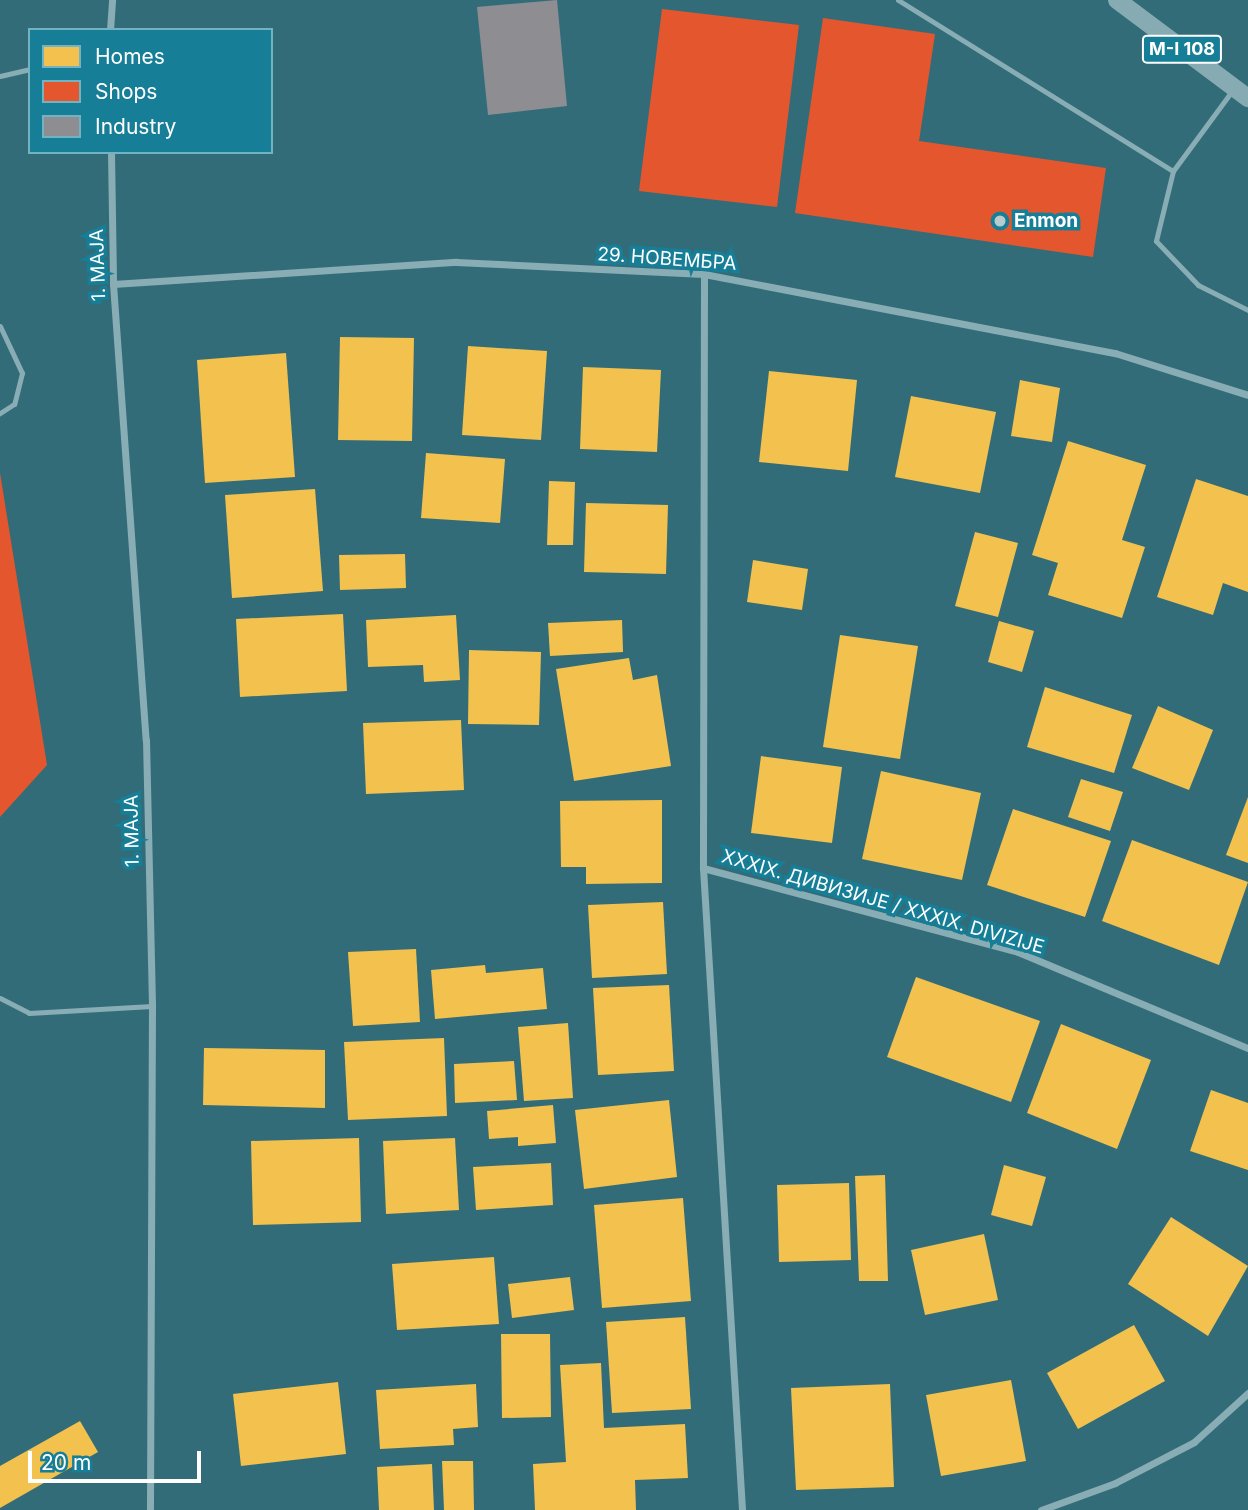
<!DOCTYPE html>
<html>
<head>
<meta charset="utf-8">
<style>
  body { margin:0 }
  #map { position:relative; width:1248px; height:1510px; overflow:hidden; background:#336c79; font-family:Inter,sans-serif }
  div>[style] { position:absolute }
  .homes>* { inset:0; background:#f2c14e }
  .shops>* { inset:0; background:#e4572e }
  .industry>* { inset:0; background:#8d8d92 }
  .service>* { height:5px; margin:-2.5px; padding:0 2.5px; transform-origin:2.5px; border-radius:2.5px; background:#89adb4 }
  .minor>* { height:7px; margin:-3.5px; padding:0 3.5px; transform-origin:3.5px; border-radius:3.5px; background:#89adb4 }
  .primary>* { height:18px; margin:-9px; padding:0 9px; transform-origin:9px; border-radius:9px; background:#87abb2 }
  .dots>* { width:19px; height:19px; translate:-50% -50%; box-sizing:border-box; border:4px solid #167e96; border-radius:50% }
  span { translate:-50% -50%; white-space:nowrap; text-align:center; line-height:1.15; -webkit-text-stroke:7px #167e96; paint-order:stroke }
  .shield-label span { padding:2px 5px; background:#167e96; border:2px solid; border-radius:5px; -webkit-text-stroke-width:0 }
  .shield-label { font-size:18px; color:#fff; font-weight:700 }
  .poi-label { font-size:19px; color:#fff; font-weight:700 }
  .left { translate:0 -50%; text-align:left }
  .street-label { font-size:19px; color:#fff }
  .legend { position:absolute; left:28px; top:28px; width:245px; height:126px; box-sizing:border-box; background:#167e96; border:2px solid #73b2c0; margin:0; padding:9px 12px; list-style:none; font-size:21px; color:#fff }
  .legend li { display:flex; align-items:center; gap:14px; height:35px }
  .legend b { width:35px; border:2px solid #73b2c0 }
  .scale { position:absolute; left:28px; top:1451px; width:173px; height:32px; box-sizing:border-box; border:4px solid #fff; border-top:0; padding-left:9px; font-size:21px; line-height:24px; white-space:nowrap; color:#fff; -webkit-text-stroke:5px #167e96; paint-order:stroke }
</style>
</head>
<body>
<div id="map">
  <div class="homes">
    <i style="clip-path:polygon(340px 337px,414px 338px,412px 441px,338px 440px)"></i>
    <i style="clip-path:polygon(468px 346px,547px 351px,541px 440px,462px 435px)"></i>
    <i style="clip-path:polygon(286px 353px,295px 477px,205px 483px,197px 360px)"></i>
    <i style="clip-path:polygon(583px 367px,661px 370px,657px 452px,580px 449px)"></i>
    <i style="clip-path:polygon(769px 371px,857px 380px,848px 471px,759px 462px)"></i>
    <i style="clip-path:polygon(1020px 380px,1060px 388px,1052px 442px,1011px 436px)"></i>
    <i style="clip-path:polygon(911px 396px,996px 412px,980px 493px,895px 477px)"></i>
    <i style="clip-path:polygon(1068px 441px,1146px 465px,1122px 540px,1145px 547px,1122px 618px,1048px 595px,1058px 563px,1032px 555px)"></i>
    <i style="clip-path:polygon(426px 453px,505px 459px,500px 523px,421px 518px)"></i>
    <i style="clip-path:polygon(1196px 479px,1248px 496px,1248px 592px,1223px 583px,1213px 615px,1157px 597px)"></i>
    <i style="clip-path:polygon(549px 481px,575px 482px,573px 545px,547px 545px)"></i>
    <i style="clip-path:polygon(315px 489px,323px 591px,232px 598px,225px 495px)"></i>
    <i style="clip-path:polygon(586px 503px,668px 505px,666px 574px,584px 572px)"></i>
    <i style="clip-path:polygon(975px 532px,1018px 543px,998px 617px,955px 606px)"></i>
    <i style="clip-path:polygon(405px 554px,406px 588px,340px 590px,339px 555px)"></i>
    <i style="clip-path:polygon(753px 560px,808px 569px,802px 610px,747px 602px)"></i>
    <i style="clip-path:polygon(343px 614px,347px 691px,240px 697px,236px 619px)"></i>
    <i style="clip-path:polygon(456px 615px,460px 680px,424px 682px,423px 665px,368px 667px,366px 620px)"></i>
    <i style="clip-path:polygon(622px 620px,623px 652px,550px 656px,548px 623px)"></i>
    <i style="clip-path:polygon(999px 621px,1034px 631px,1022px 672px,988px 662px)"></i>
    <i style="clip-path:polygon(840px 635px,918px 646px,900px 759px,823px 747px)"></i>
    <i style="clip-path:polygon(469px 650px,541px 652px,539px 725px,468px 724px)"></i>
    <i style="clip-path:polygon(629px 658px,633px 680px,657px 675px,671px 766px,574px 781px,556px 669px)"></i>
    <i style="clip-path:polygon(1045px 687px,1132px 715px,1114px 773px,1027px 747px)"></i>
    <i style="clip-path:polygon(1158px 706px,1213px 730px,1189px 790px,1132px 768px)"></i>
    <i style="clip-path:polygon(461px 720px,464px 790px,366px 794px,363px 723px)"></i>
    <i style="clip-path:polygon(761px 756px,842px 767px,832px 843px,751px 833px)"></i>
    <i style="clip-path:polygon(881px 771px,981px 793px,962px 880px,862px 859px)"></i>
    <i style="clip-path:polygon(1081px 779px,1123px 792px,1110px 831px,1068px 817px)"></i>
    <i style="clip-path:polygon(1248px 797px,1248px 863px,1226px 855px)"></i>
    <i style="clip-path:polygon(662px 800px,662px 883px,586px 884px,586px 867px,561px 867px,560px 801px)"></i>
    <i style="clip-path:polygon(1013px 809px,1111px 841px,1085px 917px,987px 885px)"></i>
    <i style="clip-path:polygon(1132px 840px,1248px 882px,1219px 965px,1102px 921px)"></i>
    <i style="clip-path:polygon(663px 902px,667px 974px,592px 978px,588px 905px)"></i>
    <i style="clip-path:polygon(416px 949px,420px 1022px,353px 1026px,348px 952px)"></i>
    <i style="clip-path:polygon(485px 965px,486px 973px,543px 968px,547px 1009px,435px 1019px,431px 970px)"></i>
    <i style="clip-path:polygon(916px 977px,1040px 1021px,1011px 1102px,887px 1057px)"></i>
    <i style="clip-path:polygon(669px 985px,674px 1071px,598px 1075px,593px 988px)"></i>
    <i style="clip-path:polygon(568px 1023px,573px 1098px,524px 1101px,518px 1027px)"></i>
    <i style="clip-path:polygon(1061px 1024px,1151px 1060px,1117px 1149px,1027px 1113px)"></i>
    <i style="clip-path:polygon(444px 1038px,447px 1116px,348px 1120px,344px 1042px)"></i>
    <i style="clip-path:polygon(204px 1048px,325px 1050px,325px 1108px,203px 1105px)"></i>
    <i style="clip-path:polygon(514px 1061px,517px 1100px,455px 1103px,454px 1064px)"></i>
    <i style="clip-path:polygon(1211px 1090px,1248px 1103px,1248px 1170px,1190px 1151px)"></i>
    <i style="clip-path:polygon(669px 1100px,677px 1177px,584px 1189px,575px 1110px)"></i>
    <i style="clip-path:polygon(553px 1105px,556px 1143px,518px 1146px,518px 1137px,489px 1139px,487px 1111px)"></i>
    <i style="clip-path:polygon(359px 1138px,361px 1222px,253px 1225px,251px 1141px)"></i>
    <i style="clip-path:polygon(455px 1138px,459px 1210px,386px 1214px,383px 1141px)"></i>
    <i style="clip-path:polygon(551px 1163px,553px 1205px,476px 1210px,473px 1167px)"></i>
    <i style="clip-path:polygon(1004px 1165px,1046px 1177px,1032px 1226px,991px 1215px)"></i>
    <i style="clip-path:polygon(885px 1175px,888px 1281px,859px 1281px,855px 1176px)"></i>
    <i style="clip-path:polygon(849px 1183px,851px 1260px,779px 1262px,777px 1185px)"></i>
    <i style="clip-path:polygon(683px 1198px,691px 1301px,602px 1308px,594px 1205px)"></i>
    <i style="clip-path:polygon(1171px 1217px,1248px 1266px,1208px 1336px,1128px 1284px)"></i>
    <i style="clip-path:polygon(984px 1234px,998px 1300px,925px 1315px,911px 1250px)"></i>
    <i style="clip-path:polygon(494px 1257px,499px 1324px,397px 1330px,392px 1264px)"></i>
    <i style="clip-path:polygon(570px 1277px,574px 1310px,512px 1318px,508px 1284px)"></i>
    <i style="clip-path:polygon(685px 1317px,691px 1409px,612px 1413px,606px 1322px)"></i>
    <i style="clip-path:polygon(1134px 1325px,1165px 1381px,1078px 1429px,1047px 1373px)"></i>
    <i style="clip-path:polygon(501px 1334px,550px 1334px,551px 1417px,502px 1418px)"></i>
    <i style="clip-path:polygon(601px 1363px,604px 1428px,685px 1424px,688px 1478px,635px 1480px,636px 1510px,535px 1510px,533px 1464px,566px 1462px,560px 1365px)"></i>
    <i style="clip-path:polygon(1011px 1380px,1026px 1461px,941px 1476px,926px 1395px)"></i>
    <i style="clip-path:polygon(338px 1382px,346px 1454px,241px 1466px,233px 1394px)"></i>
    <i style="clip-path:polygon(476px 1384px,478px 1427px,453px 1429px,454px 1445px,380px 1449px,376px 1390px)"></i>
    <i style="clip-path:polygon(890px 1384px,894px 1487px,796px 1490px,791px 1388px)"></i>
    <i style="clip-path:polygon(80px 1421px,98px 1452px,0 1508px,0 1466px)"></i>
    <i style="clip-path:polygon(442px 1461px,473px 1461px,474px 1510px,444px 1510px)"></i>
    <i style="clip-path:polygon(432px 1464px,434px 1510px,379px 1510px,377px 1467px)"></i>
  </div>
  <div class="shops">
    <i style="clip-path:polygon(662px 9px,799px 25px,777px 207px,639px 191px)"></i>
    <i style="clip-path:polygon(823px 18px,935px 34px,919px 141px,1106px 168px,1093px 257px,795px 213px)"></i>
    <i style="clip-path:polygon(0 473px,47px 765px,0 817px)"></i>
  </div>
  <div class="industry">
    <i style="clip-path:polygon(557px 0,567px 106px,488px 115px,477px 7px)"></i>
  </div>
  <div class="service">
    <i style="left:898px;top:0;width:324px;rotate:31.9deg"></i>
    <i style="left:1173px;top:171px;width:99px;rotate:-53.6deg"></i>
    <i style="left:0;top:76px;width:31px;rotate:-13deg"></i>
    <i style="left:1173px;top:171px;width:72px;rotate:103.7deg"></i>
    <i style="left:1156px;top:241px;width:61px;rotate:46.3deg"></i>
    <i style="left:1198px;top:285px;width:56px;rotate:26.6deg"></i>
    <i style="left:0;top:326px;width:52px;rotate:64.9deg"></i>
    <i style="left:22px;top:373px;width:32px;rotate:104deg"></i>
    <i style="left:14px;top:404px;width:17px;rotate:147deg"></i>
    <i style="left:0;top:998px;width:33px;rotate:27deg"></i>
    <i style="left:29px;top:1013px;width:123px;rotate:-3.3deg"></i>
  </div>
  <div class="minor">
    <i style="left:110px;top:30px;width:30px;rotate:-86deg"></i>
    <i style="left:111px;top:152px;width:132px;rotate:89.1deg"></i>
    <i style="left:113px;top:284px;width:457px;rotate:85.9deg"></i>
    <i style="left:146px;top:740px;width:266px;rotate:88.7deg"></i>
    <i style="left:152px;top:1006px;width:504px;rotate:90.23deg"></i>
    <i style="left:704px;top:274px;width:594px;rotate:90.1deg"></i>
    <i style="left:703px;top:868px;width:643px;rotate:86.52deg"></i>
    <i style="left:113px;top:284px;width:344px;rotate:-3.7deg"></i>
    <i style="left:456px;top:262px;width:248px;rotate:2.8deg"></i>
    <i style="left:704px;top:274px;width:419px;rotate:10.9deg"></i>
    <i style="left:1115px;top:353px;width:139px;rotate:17.5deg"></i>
    <i style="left:703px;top:868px;width:326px;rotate:14.9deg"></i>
    <i style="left:1018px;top:952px;width:249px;rotate:22.7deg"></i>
    <i style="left:1041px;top:1510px;width:79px;rotate:-20deg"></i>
    <i style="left:1115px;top:1483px;width:89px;rotate:-27.4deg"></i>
    <i style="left:1194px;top:1442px;width:73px;rotate:-42.2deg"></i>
  </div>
  <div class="primary">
    <i style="left:1117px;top:0;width:164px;rotate:36.8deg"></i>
  </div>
  <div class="dots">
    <i style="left:1000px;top:221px;background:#b8ccd0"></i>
  </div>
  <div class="shield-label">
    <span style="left:1182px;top:49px">M-I 108</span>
  </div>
  <div class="poi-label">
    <span class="left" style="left:1014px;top:221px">Enmon</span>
  </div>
  <div class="street-label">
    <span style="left:667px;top:259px;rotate:4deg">29. НОВЕМБРА</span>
    <span style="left:98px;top:265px;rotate:-92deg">1. МАЈА</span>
    <span style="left:132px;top:831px;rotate:-91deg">1. МАЈА</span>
    <span style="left:883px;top:902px;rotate:16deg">XXXIX. ДИВИЗИЈЕ / XXXIX. DIVIZIJE</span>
  </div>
  <ul class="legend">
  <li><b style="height:19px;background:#f2c14e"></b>Homes</li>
  <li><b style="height:19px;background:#e4572e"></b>Shops</li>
  <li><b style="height:19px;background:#8d8d92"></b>Industry</li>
  </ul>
  <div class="scale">20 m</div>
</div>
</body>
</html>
